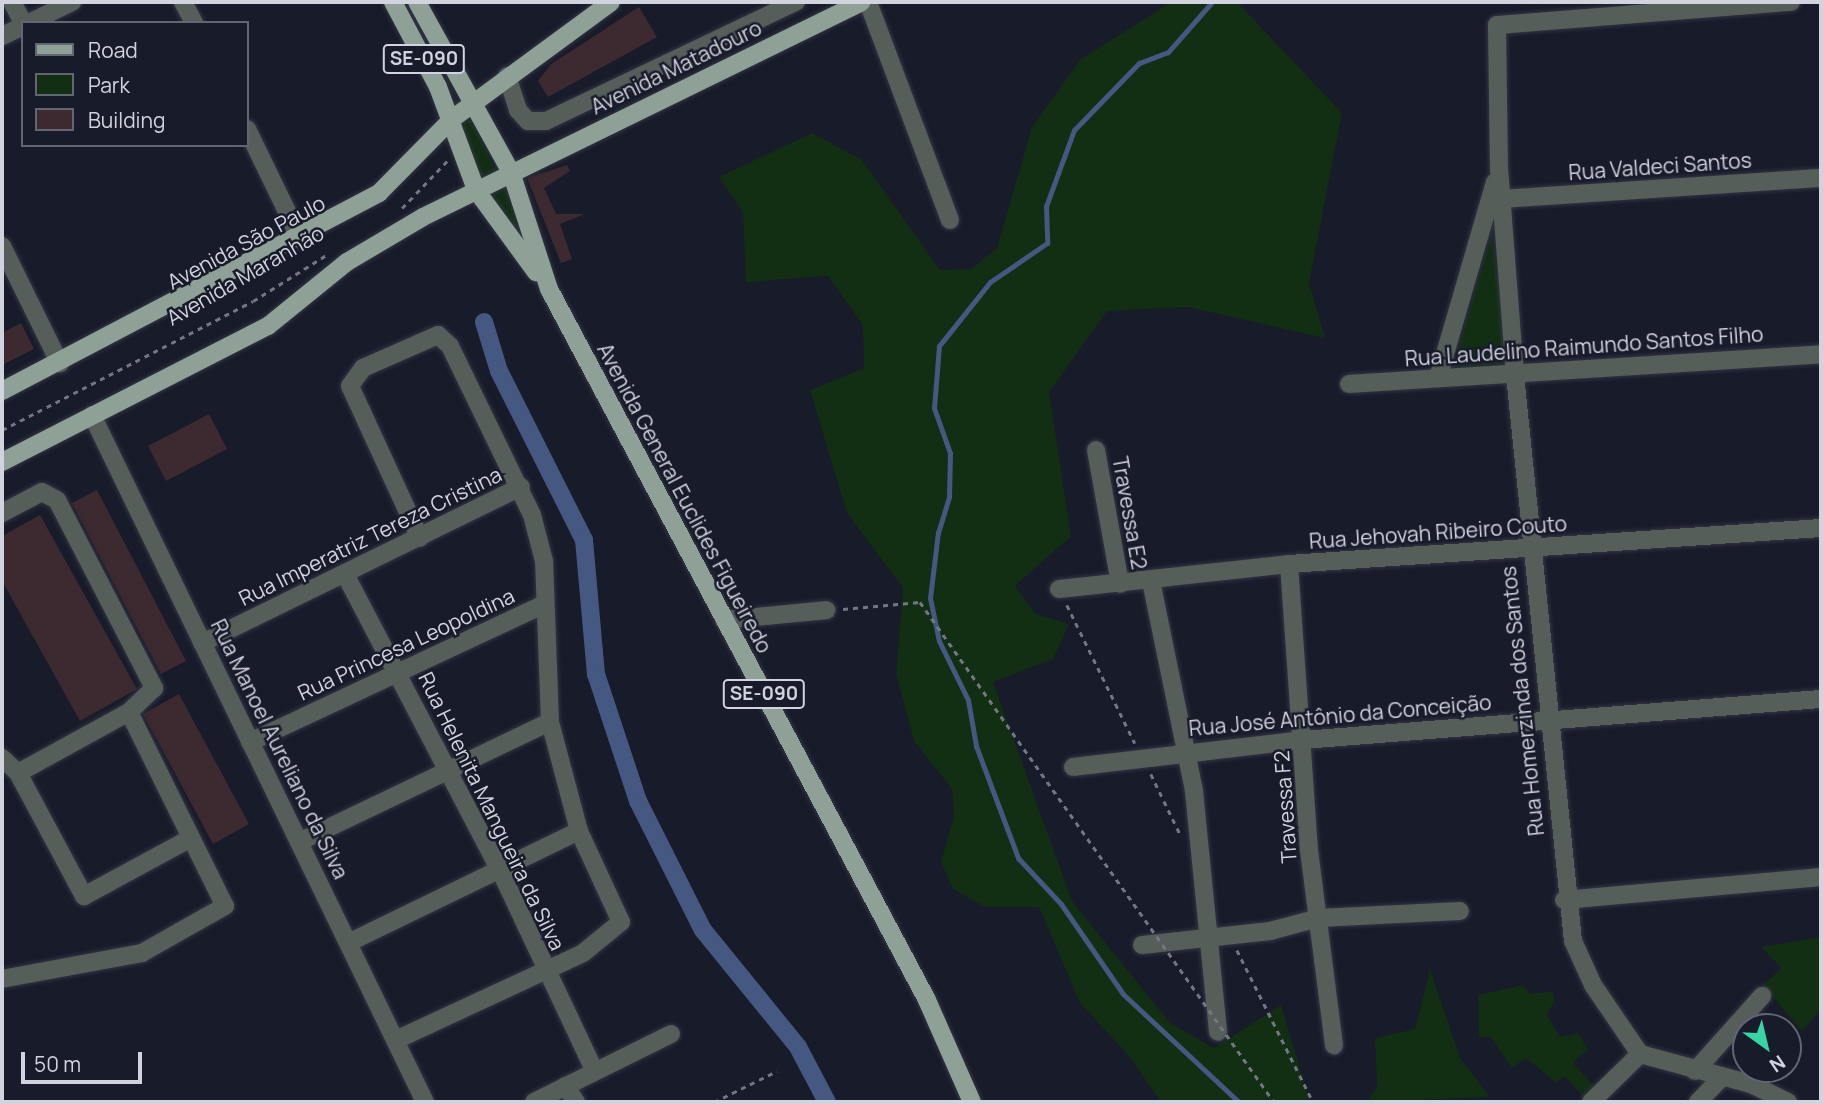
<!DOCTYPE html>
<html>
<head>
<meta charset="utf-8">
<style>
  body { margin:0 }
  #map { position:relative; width:1823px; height:1104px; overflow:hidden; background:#181b2a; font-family:Manrope,sans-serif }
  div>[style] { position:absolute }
  .green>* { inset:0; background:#122e13 }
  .stream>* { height:5px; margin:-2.5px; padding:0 2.5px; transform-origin:2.5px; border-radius:2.5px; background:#445881 }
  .canal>* { height:18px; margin:-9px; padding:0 9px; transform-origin:9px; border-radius:9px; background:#445881 }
  .building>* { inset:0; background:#3d2930 }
  .path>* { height:2.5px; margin-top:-1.25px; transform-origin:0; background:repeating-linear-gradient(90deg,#747683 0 5px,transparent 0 10px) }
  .roads { filter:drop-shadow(0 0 2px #323543) drop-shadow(0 0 2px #323543) }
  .minor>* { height:18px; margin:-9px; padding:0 9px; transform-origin:9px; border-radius:9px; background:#555e59 }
  .major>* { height:18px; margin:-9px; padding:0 9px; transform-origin:9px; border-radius:9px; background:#8fa196 }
  .path-bridge>* { height:2.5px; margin-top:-1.25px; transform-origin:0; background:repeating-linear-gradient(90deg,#747683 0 5px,transparent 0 10px) }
  span { translate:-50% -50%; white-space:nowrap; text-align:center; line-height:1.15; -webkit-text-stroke:5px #181b2a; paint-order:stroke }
  .shield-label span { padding:2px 5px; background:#181b2a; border:2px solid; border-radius:5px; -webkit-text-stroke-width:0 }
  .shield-label { font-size:19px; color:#d1d3de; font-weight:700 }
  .street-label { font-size:21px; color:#d1d3de }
  .frame { position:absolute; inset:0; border:4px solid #d1d3de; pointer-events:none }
  .legend { position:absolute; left:21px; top:21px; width:228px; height:126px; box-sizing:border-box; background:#181b2a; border:2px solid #626572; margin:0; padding:9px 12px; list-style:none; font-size:21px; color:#d1d3de }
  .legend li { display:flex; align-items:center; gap:14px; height:35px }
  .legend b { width:35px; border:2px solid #626572 }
  .north { position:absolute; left:1732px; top:1013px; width:70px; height:70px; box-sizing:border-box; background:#181b2a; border:2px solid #626572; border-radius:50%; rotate:146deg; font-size:19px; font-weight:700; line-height:28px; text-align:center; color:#d1d3de }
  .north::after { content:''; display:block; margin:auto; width:24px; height:32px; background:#38d4a6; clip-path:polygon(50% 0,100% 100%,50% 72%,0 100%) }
  .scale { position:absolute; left:21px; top:1052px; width:121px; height:32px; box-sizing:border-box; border:4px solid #d1d3de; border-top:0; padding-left:9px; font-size:21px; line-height:24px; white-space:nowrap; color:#d1d3de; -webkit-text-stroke:5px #181b2a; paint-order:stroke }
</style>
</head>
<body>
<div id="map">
  <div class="green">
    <i style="clip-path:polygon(1171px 2px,1237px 2px,1342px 113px,1309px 283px,1325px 338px,1188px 307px,1107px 311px,1049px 392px,1071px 536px,1015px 586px,1036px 614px,1069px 624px,1053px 659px,993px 682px,1072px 901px,1170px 1023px,1214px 1048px,1281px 1005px,1310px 1102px,1161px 1102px,1129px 1056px,1080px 1003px,1039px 907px,985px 907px,953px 889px,941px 862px,954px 817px,952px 789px,914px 741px,896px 674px,903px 588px,847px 513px,810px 390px,864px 368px,863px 325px,828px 276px,746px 282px,743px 213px,719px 177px,812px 133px,862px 160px,940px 270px,971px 269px,997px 248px,1032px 127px,1080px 60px)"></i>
    <i style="clip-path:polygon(471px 117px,497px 174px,481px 182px,460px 124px)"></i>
    <i style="clip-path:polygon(512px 185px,534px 265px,488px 197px)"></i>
    <i style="clip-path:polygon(1492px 232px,1508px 364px,1453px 367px)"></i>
    <i style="clip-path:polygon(1821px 937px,1821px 1009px,1802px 1031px,1763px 985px,1782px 968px,1761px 947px)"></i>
    <i style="clip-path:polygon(1430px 969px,1460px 1058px,1490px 1097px,1367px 1102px,1377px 1087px,1375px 1038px,1415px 1029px)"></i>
    <i style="clip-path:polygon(1523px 985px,1530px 994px,1552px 991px,1555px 1000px,1547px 1015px,1560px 1037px,1578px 1033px,1588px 1049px,1573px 1063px,1596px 1088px,1585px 1099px,1565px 1076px,1555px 1082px,1526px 1058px,1512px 1068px,1491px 1037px,1479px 1037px,1478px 995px)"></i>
  </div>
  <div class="stream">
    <i style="left:1212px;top:2px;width:67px;rotate:131.3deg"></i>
    <i style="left:1168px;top:52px;width:31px;rotate:159deg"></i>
    <i style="left:1139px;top:63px;width:93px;rotate:134.1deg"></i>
    <i style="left:1074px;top:130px;width:81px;rotate:110.2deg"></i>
    <i style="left:1046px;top:206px;width:37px;rotate:88deg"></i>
    <i style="left:1047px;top:243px;width:69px;rotate:145.6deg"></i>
    <i style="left:990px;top:282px;width:82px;rotate:128.6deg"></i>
    <i style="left:939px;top:346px;width:62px;rotate:94.6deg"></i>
    <i style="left:934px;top:408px;width:48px;rotate:70.4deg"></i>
    <i style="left:950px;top:453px;width:44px;rotate:91.3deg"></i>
    <i style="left:949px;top:497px;width:37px;rotate:107deg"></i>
    <i style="left:938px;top:532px;width:66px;rotate:96.9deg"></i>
    <i style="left:930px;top:598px;width:44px;rotate:78.2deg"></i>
    <i style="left:939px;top:641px;width:66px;rotate:63.8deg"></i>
    <i style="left:968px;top:700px;width:47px;rotate:80.1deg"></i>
    <i style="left:976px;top:746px;width:120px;rotate:69.4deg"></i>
    <i style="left:1018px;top:858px;width:63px;rotate:46.9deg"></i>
    <i style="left:1061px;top:904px;width:109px;rotate:55.4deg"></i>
    <i style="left:1123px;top:994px;width:158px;rotate:43deg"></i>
  </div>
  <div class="canal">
    <i style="left:484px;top:322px;width:51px;rotate:73deg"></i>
    <i style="left:499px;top:371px;width:189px;rotate:63.3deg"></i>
    <i style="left:584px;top:540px;width:135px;rotate:84.9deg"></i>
    <i style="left:596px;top:674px;width:134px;rotate:71.7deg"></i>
    <i style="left:638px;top:801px;width:144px;rotate:63.3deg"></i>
    <i style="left:703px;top:930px;width:151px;rotate:50.9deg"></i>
    <i style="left:798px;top:1047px;width:62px;rotate:62.2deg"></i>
  </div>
  <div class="building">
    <i style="clip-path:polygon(639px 7px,657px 37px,548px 97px,538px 81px,551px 64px)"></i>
    <i style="clip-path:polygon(567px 165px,570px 171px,544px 188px,556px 214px,585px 214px,560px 224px,572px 259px,561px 263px,527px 178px)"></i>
    <i style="clip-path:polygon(21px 323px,34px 349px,2px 365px,2px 333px)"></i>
    <i style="clip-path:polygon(209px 414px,227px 449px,166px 481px,148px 446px)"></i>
    <i style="clip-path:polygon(97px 490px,186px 661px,161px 674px,72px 503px)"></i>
    <i style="clip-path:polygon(40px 515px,137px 689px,80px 721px,2px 581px,2px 536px)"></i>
    <i style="clip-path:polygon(179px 694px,249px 824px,213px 844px,143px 714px)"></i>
  </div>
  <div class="path">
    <i style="left:402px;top:208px;width:66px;rotate:-46.2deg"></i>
    <i style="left:2px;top:430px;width:282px;rotate:-27.2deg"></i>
    <i style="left:253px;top:301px;width:89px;rotate:-32.1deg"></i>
    <i style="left:1067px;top:605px;width:154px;rotate:63.8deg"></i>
    <i style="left:843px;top:609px;width:77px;rotate:-5.2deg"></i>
    <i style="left:1151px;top:774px;width:67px;rotate:64.2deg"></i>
    <i style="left:1237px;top:950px;width:170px;rotate:63.4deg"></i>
    <i style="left:714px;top:1102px;width:70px;rotate:-26.2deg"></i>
  </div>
  <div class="roads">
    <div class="minor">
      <i style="left:12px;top:2px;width:24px;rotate:62deg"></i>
      <i style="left:183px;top:2px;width:24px;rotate:62deg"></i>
      <i style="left:868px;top:2px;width:233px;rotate:69.4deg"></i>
      <i style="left:29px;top:23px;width:48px;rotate:-26deg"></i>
      <i style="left:2px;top:36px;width:23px;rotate:-25deg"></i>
      <i style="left:507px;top:76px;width:36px;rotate:72deg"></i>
      <i style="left:518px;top:110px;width:15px;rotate:48deg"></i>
      <i style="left:528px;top:121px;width:18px"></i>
      <i style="left:546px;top:121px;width:277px;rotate:-25.5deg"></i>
      <i style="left:247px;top:129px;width:123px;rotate:64.1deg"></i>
      <i style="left:1502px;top:199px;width:320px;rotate:-3.8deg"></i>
      <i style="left:2px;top:246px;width:131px;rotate:63.8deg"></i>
      <i style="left:1438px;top:378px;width:204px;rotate:-73.8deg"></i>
      <i style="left:1349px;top:384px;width:473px;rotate:-3.6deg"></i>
      <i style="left:92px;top:415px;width:763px;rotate:64.14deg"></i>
      <i style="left:1096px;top:450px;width:136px;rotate:79.8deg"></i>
      <i style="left:2px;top:513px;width:45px;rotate:-27.7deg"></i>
      <i style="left:42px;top:492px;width:17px;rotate:28deg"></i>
      <i style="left:57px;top:500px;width:212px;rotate:62.7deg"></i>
      <i style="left:154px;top:688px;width:35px;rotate:136deg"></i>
      <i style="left:129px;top:712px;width:216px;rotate:63.7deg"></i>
      <i style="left:225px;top:906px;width:95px;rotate:150.5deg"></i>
      <i style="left:142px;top:953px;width:142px;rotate:169.5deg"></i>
      <i style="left:1289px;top:564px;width:287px;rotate:86deg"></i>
      <i style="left:1309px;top:850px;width:197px;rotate:82.7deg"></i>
      <i style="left:345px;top:574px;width:332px;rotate:62.4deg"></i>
      <i style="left:499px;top:868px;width:223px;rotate:64.8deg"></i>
      <i style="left:1151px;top:581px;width:214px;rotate:78.4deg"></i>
      <i style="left:1194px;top:791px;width:242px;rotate:84.3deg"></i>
      <i style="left:1059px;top:589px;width:231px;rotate:-6.2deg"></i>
      <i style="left:1289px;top:564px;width:533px;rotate:-3.87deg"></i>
      <i style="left:724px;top:620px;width:103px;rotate:-5.5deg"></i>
      <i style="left:202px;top:643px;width:355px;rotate:-26.1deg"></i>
      <i style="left:250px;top:742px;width:323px;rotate:-25.1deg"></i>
      <i style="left:2px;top:758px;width:22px;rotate:43deg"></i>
      <i style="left:18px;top:773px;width:140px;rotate:61.8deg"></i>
      <i style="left:84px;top:896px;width:122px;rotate:-28.5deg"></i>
      <i style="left:1073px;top:767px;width:232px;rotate:-6.7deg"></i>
      <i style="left:1303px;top:740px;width:520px;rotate:-4.53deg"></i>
      <i style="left:18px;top:773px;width:127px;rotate:-28.8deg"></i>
      <i style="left:299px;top:842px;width:278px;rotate:-25.6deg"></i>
      <i style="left:1564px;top:900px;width:258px;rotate:-5.1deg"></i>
      <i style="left:350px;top:942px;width:254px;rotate:-25.9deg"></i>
      <i style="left:1142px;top:945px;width:129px;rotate:-6.2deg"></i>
      <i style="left:1270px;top:931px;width:51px;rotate:-14.9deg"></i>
      <i style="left:1319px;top:918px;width:141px;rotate:-2.8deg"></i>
      <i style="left:398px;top:1039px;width:204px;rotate:-24.9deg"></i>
      <i style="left:583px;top:953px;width:49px;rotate:-39.2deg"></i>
      <i style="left:621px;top:922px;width:100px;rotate:-114.8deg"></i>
      <i style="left:579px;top:831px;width:113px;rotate:-104.9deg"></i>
      <i style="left:550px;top:722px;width:161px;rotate:-92.1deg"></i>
      <i style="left:544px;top:561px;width:48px;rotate:-104.6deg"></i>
      <i style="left:532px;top:515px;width:188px;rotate:-115.9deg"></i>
      <i style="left:450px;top:346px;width:16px;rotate:-137deg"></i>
      <i style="left:438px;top:335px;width:82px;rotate:156.3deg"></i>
      <i style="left:363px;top:368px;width:22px;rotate:126deg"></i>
      <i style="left:350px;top:386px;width:167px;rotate:65.3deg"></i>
      <i style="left:1695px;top:1071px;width:101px;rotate:-48.2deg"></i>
      <i style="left:565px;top:1086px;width:19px;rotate:55deg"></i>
      <i style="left:534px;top:1102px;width:153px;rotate:-26.4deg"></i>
      <i style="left:1591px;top:1102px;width:69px;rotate:-44.4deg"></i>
      <i style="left:1698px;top:1102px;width:33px;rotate:-46deg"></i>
      <i style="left:1788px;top:1102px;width:41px;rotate:-154.1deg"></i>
      <i style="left:1751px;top:1084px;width:115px;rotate:-164.9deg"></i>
      <i style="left:1640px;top:1054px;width:83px;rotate:-124.3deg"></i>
      <i style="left:1593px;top:985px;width:48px;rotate:-114.4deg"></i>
      <i style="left:1573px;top:941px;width:569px;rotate:-95.85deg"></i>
      <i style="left:1515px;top:375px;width:207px;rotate:-94.4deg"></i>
      <i style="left:1499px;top:169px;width:144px;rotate:-90.8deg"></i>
      <i style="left:1497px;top:25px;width:295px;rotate:-4.5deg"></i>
    </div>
    <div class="major">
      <i style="left:393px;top:2px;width:96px;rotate:62.1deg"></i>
      <i style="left:438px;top:87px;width:110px;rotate:69.7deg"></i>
      <i style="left:476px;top:190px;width:102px;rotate:53.8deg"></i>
      <i style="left:417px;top:2px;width:194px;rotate:61.1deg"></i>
      <i style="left:511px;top:172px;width:123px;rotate:72deg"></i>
      <i style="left:549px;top:289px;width:805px;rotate:62deg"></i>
      <i style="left:927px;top:1000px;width:111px;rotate:66.2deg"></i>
      <i style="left:2px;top:391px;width:426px;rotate:-27.7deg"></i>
      <i style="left:379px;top:193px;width:104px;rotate:-45.4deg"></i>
      <i style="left:452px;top:119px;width:197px;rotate:-36.3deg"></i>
      <i style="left:2px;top:462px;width:299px;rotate:-27.1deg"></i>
      <i style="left:268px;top:326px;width:102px;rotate:-39deg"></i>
      <i style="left:347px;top:262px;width:88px;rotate:-30.6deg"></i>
      <i style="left:423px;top:217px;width:488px;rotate:-26.1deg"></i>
    </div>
  </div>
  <div class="path-bridge">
    <i style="left:920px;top:602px;width:613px;rotate:54.7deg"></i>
  </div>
  <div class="shield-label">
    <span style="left:424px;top:59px">SE-090</span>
    <span style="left:764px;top:694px">SE-090</span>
  </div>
  <div class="street-label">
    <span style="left:676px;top:67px;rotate:-26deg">Avenida Matadouro</span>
    <span style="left:1660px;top:166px;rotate:-4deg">Rua Valdeci Santos</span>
    <span style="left:246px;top:242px;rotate:-28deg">Avenida São Paulo</span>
    <span style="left:245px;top:275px;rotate:-30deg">Avenida Maranhão</span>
    <span style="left:1584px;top:346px;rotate:-4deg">Rua Laudelino Raimundo Santos Filho</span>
    <span style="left:685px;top:498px;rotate:62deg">Avenida General Euclides Figueiredo</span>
    <span style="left:1130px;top:513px;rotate:80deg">Travessa E2</span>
    <span style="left:1438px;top:532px;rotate:-4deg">Rua Jehovah Ribeiro Couto</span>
    <span style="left:370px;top:536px;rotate:-26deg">Rua Imperatriz Tereza Cristina</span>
    <span style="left:406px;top:644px;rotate:-25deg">Rua Princesa Leopoldina</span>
    <span style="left:1522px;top:701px;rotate:-96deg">Rua Homerzinda dos Santos</span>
    <span style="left:1340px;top:715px;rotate:-5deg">Rua José Antônio da Conceição</span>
    <span style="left:280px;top:749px;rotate:64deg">Rua Manoel Aureliano da Silva</span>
    <span style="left:1285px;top:807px;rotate:-94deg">Travessa F2</span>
    <span style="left:492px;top:811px;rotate:64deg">Rua Helenita Mangueira da Silva</span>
  </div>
  <div class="frame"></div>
  <ul class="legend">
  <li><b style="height:9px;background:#8fa196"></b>Road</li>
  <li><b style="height:19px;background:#122e13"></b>Park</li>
  <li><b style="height:19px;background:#3d2930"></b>Building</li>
  </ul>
  <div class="north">N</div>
  <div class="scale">50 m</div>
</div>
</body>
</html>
